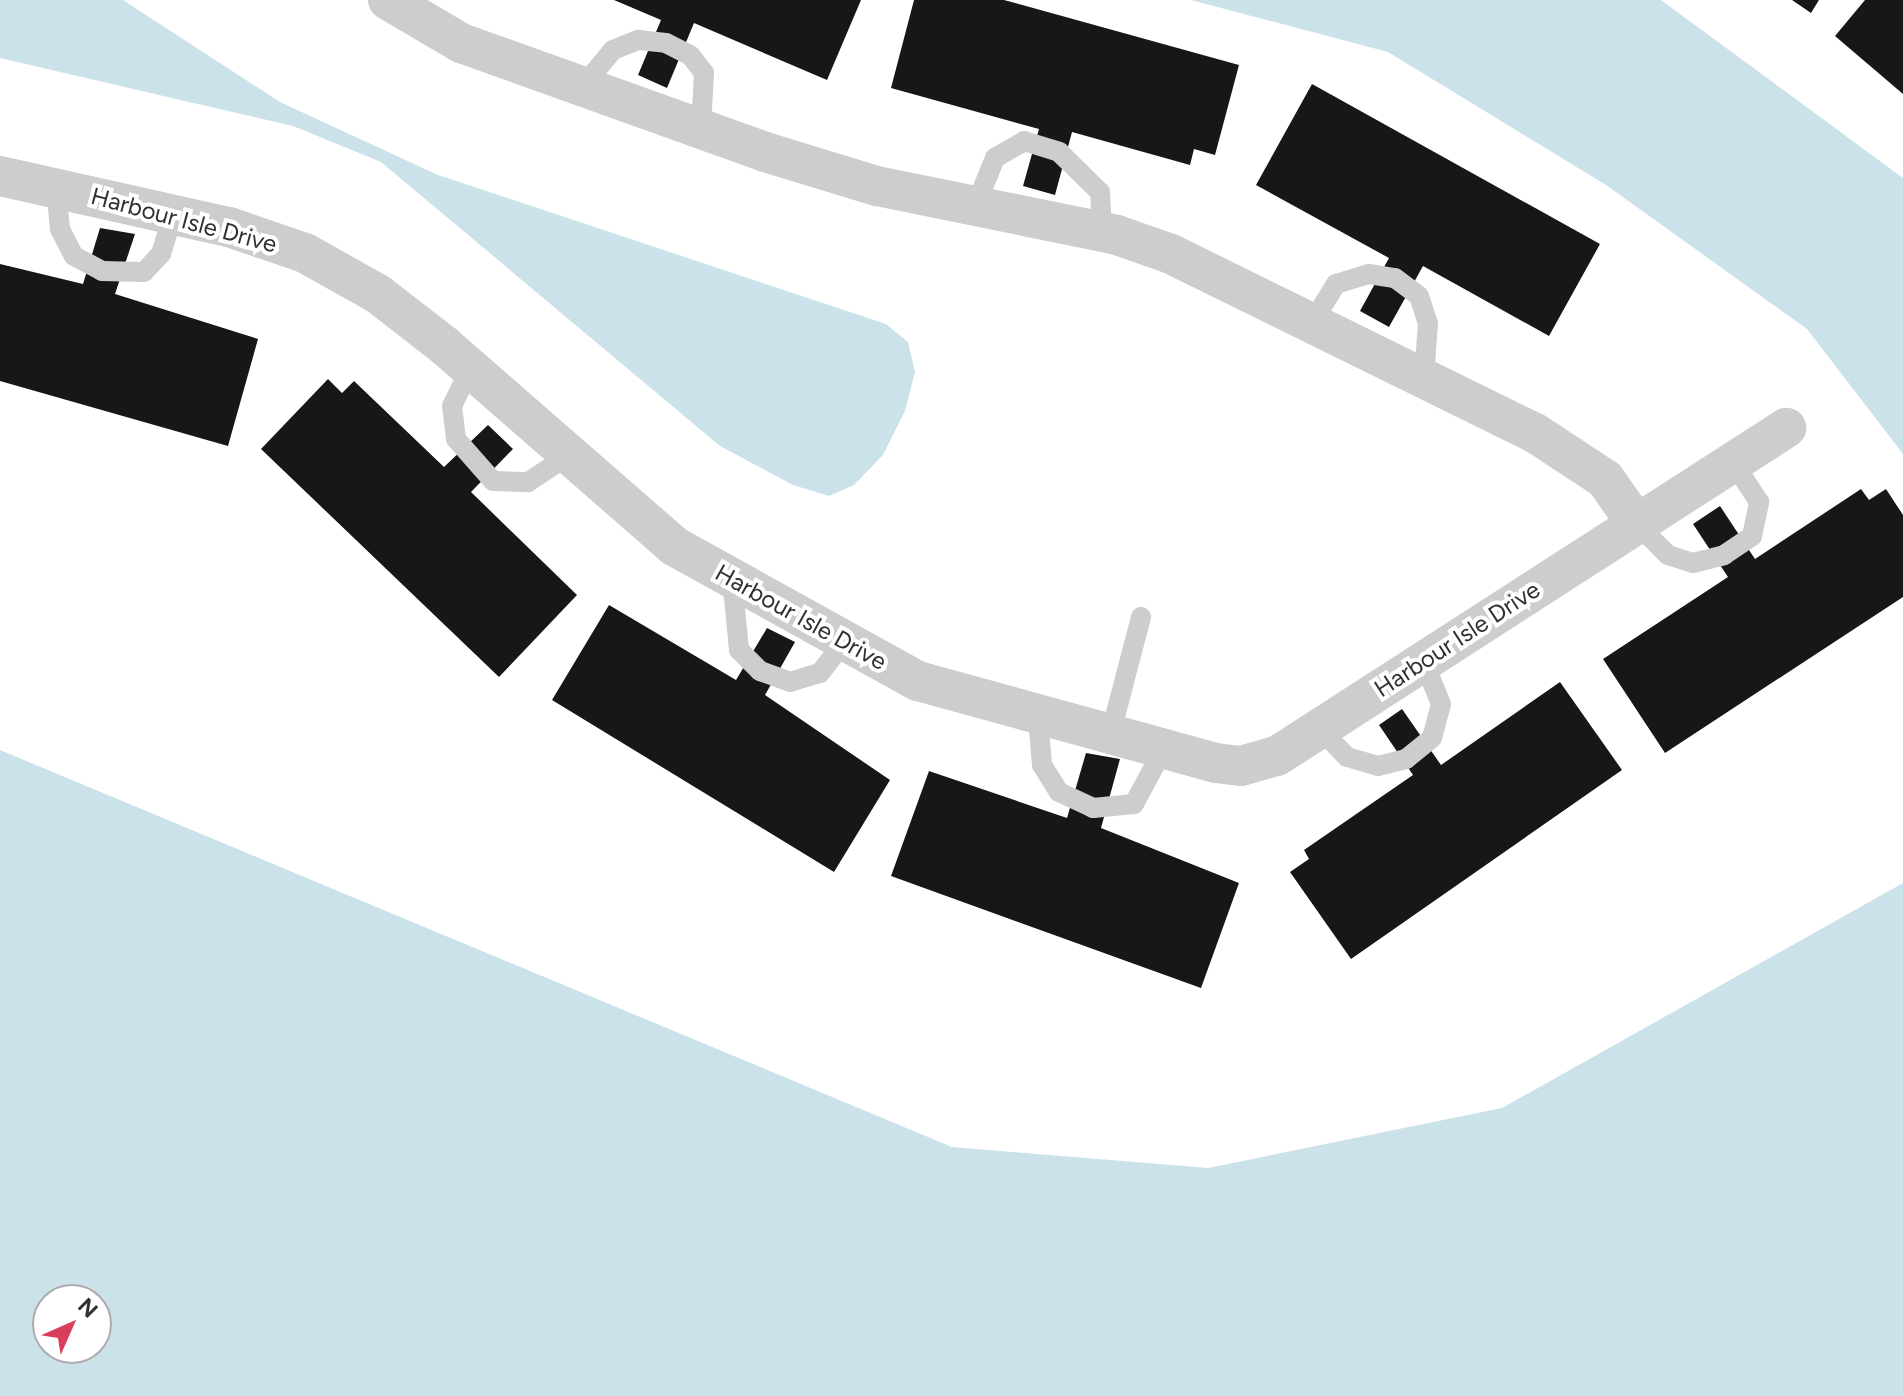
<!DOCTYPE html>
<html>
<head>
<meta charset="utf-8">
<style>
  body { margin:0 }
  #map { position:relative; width:1903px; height:1396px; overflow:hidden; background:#fff; font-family:Figtree,sans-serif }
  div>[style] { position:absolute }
  .water>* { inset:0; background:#cce2ea }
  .building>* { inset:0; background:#171717 }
  .lane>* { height:20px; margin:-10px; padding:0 10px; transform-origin:10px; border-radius:10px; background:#cdcdcd }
  .street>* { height:40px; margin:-20px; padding:0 20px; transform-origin:20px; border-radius:20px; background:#cdcdcd }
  span { translate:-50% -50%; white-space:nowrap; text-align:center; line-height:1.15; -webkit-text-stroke:8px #fff; paint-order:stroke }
  .street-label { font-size:24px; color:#303030 }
  .north { position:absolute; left:32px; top:1284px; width:80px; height:80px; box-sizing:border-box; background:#fff; border:2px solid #acacac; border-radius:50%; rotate:45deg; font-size:22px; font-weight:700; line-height:32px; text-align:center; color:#303030 }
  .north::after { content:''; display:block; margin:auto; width:28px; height:36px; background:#d93f5d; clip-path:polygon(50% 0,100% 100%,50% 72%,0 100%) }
</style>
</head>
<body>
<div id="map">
  <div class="water">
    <i style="clip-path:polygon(0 0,123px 0,280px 102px,438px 175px,886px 324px,908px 342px,915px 372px,905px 411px,883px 455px,854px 485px,829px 496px,793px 485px,720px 446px,381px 162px,293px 126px,0 58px)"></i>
    <i style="clip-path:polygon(1191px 0,1661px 0,1903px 178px,1903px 454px,1807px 329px,1606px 185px,1388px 52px)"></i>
    <i style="clip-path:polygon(evenodd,0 750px,952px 1147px,1208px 1168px,1502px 1108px,1903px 883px,1903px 1396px,0 1396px,0 750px,48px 1300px,96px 1300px,96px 1348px,48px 1348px,48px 1300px)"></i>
  </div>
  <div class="building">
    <i style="clip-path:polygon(614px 0,861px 0,827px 80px,694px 23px,667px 88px,638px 75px,661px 20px)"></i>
    <i style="clip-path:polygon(914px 0,1004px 0,1239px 65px,1215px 155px,1194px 149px,1190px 165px,1072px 132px,1055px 195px,1023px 186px,1039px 129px,891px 88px)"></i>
    <i style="clip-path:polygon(1792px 0,1819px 0,1811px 13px)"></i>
    <i style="clip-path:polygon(1865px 0,1903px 0,1903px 94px,1835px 36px)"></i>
    <i style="clip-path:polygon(1312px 84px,1600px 244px,1549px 336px,1423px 266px,1389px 327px,1360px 311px,1389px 258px,1256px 185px)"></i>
    <i style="clip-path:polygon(100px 228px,135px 234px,115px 294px,258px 339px,228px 446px,0 381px,0 264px,83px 284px)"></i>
    <i style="clip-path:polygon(328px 379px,342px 393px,354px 381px,444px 467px,488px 425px,513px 449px,471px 492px,577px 595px,499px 677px,261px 449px)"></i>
    <i style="clip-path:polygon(1861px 489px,1869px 500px,1886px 489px,1903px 515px,1903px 597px,1665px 753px,1603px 659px,1728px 577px,1693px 524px,1720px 506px,1755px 559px)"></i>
    <i style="clip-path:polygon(609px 605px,736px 680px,767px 628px,795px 642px,765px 695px,890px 780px,834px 872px,552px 700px)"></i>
    <i style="clip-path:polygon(1560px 682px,1622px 770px,1351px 959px,1290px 872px,1309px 859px,1304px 850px,1413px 775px,1379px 725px,1402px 709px,1441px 765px)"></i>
    <i style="clip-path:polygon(1086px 753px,1120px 759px,1101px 828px,1239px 883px,1201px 988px,891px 876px,929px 771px,1067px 818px)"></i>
  </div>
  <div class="lane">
    <i style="left:583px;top:86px;width:47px;rotate:-50.2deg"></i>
    <i style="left:613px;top:50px;width:27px;rotate:-22deg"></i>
    <i style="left:638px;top:40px;width:28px;rotate:6deg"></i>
    <i style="left:666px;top:43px;width:27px;rotate:27deg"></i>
    <i style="left:690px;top:55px;width:23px;rotate:52deg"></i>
    <i style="left:704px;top:73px;width:56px;rotate:93.1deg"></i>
    <i style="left:56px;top:188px;width:41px;rotate:84.4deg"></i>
    <i style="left:60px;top:229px;width:30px;rotate:63deg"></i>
    <i style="left:74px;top:256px;width:32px;rotate:28deg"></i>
    <i style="left:102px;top:271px;width:42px;rotate:1.4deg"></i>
    <i style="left:144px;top:272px;width:25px;rotate:-47deg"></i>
    <i style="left:161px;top:254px;width:42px;rotate:-73.3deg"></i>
    <i style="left:975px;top:207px;width:53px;rotate:-67.8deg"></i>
    <i style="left:995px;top:158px;width:34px;rotate:-30deg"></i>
    <i style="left:1024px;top:141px;width:37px;rotate:17deg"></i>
    <i style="left:1059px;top:152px;width:57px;rotate:44.3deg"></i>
    <i style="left:1100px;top:192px;width:40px;rotate:87.1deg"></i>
    <i style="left:1312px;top:323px;width:46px;rotate:-58.4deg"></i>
    <i style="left:1336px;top:284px;width:34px;rotate:-17deg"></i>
    <i style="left:1369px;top:274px;width:26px;rotate:9deg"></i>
    <i style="left:1395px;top:278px;width:30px;rotate:37deg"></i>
    <i style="left:1419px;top:296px;width:28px;rotate:72deg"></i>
    <i style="left:1428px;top:323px;width:56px;rotate:94.1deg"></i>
    <i style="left:470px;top:369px;width:41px;rotate:115.9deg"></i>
    <i style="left:452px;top:406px;width:33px;rotate:83deg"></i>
    <i style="left:456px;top:439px;width:56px;rotate:48.6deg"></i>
    <i style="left:493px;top:481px;width:35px;rotate:2deg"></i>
    <i style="left:528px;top:482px;width:45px;rotate:-33.3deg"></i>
    <i style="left:1636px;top:523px;width:45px;rotate:45deg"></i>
    <i style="left:1668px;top:555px;width:26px;rotate:18deg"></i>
    <i style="left:1693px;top:563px;width:32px;rotate:-14deg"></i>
    <i style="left:1724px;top:555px;width:34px;rotate:-34deg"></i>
    <i style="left:1752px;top:536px;width:35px;rotate:-78deg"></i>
    <i style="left:1759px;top:502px;width:48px;rotate:-123deg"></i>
    <i style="left:732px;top:578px;width:72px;rotate:84.4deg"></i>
    <i style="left:739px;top:650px;width:30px;rotate:45deg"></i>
    <i style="left:760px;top:671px;width:32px;rotate:20deg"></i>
    <i style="left:790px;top:682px;width:31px;rotate:-17deg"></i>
    <i style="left:820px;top:673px;width:41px;rotate:-52deg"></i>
    <i style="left:1038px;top:718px;width:47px;rotate:85.1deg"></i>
    <i style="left:1042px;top:765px;width:32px;rotate:58deg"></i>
    <i style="left:1059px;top:792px;width:38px;rotate:25deg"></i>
    <i style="left:1093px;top:808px;width:41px;rotate:-5.6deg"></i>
    <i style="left:1134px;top:804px;width:61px;rotate:-61.8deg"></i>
    <i style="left:1319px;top:728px;width:40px;rotate:46deg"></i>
    <i style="left:1347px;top:757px;width:32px;rotate:16deg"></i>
    <i style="left:1378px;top:766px;width:29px;rotate:-14deg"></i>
    <i style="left:1406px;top:759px;width:33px;rotate:-39deg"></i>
    <i style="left:1432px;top:738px;width:35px;rotate:-75deg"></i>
    <i style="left:1441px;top:704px;width:48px;rotate:-112.2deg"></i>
    <i style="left:1110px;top:736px;width:123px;rotate:-75.4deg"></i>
  </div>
  <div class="street">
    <i style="left:388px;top:0;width:85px;rotate:30.5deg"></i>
    <i style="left:461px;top:43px;width:323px;rotate:19.7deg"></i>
    <i style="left:765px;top:152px;width:117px;rotate:16.9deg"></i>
    <i style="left:877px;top:186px;width:245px;rotate:11.5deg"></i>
    <i style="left:1117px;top:235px;width:57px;rotate:19.4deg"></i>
    <i style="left:1171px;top:254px;width:406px;rotate:26.2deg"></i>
    <i style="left:1535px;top:433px;width:84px;rotate:33.3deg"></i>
    <i style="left:1605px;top:479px;width:54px;rotate:54.8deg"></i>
    <i style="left:0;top:176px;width:235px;rotate:12.6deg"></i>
    <i style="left:229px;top:227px;width:80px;rotate:18.9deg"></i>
    <i style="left:305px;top:253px;width:84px;rotate:29.3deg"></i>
    <i style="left:378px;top:294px;width:85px;rotate:37.8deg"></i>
    <i style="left:445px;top:346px;width:304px;rotate:41.1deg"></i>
    <i style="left:674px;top:546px;width:279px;rotate:29deg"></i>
    <i style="left:918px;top:681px;width:309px;rotate:15.4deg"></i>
    <i style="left:1216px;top:763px;width:25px;rotate:7deg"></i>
    <i style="left:1241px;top:766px;width:37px;rotate:-16deg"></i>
    <i style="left:1277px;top:756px;width:606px;rotate:-32.8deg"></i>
  </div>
  <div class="street-label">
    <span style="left:184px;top:220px;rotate:15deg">Harbour Isle Drive</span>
    <span style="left:801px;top:617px;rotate:29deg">Harbour Isle Drive</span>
    <span style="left:1457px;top:639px;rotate:-33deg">Harbour Isle Drive</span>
  </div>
  <div class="north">N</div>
</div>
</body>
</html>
